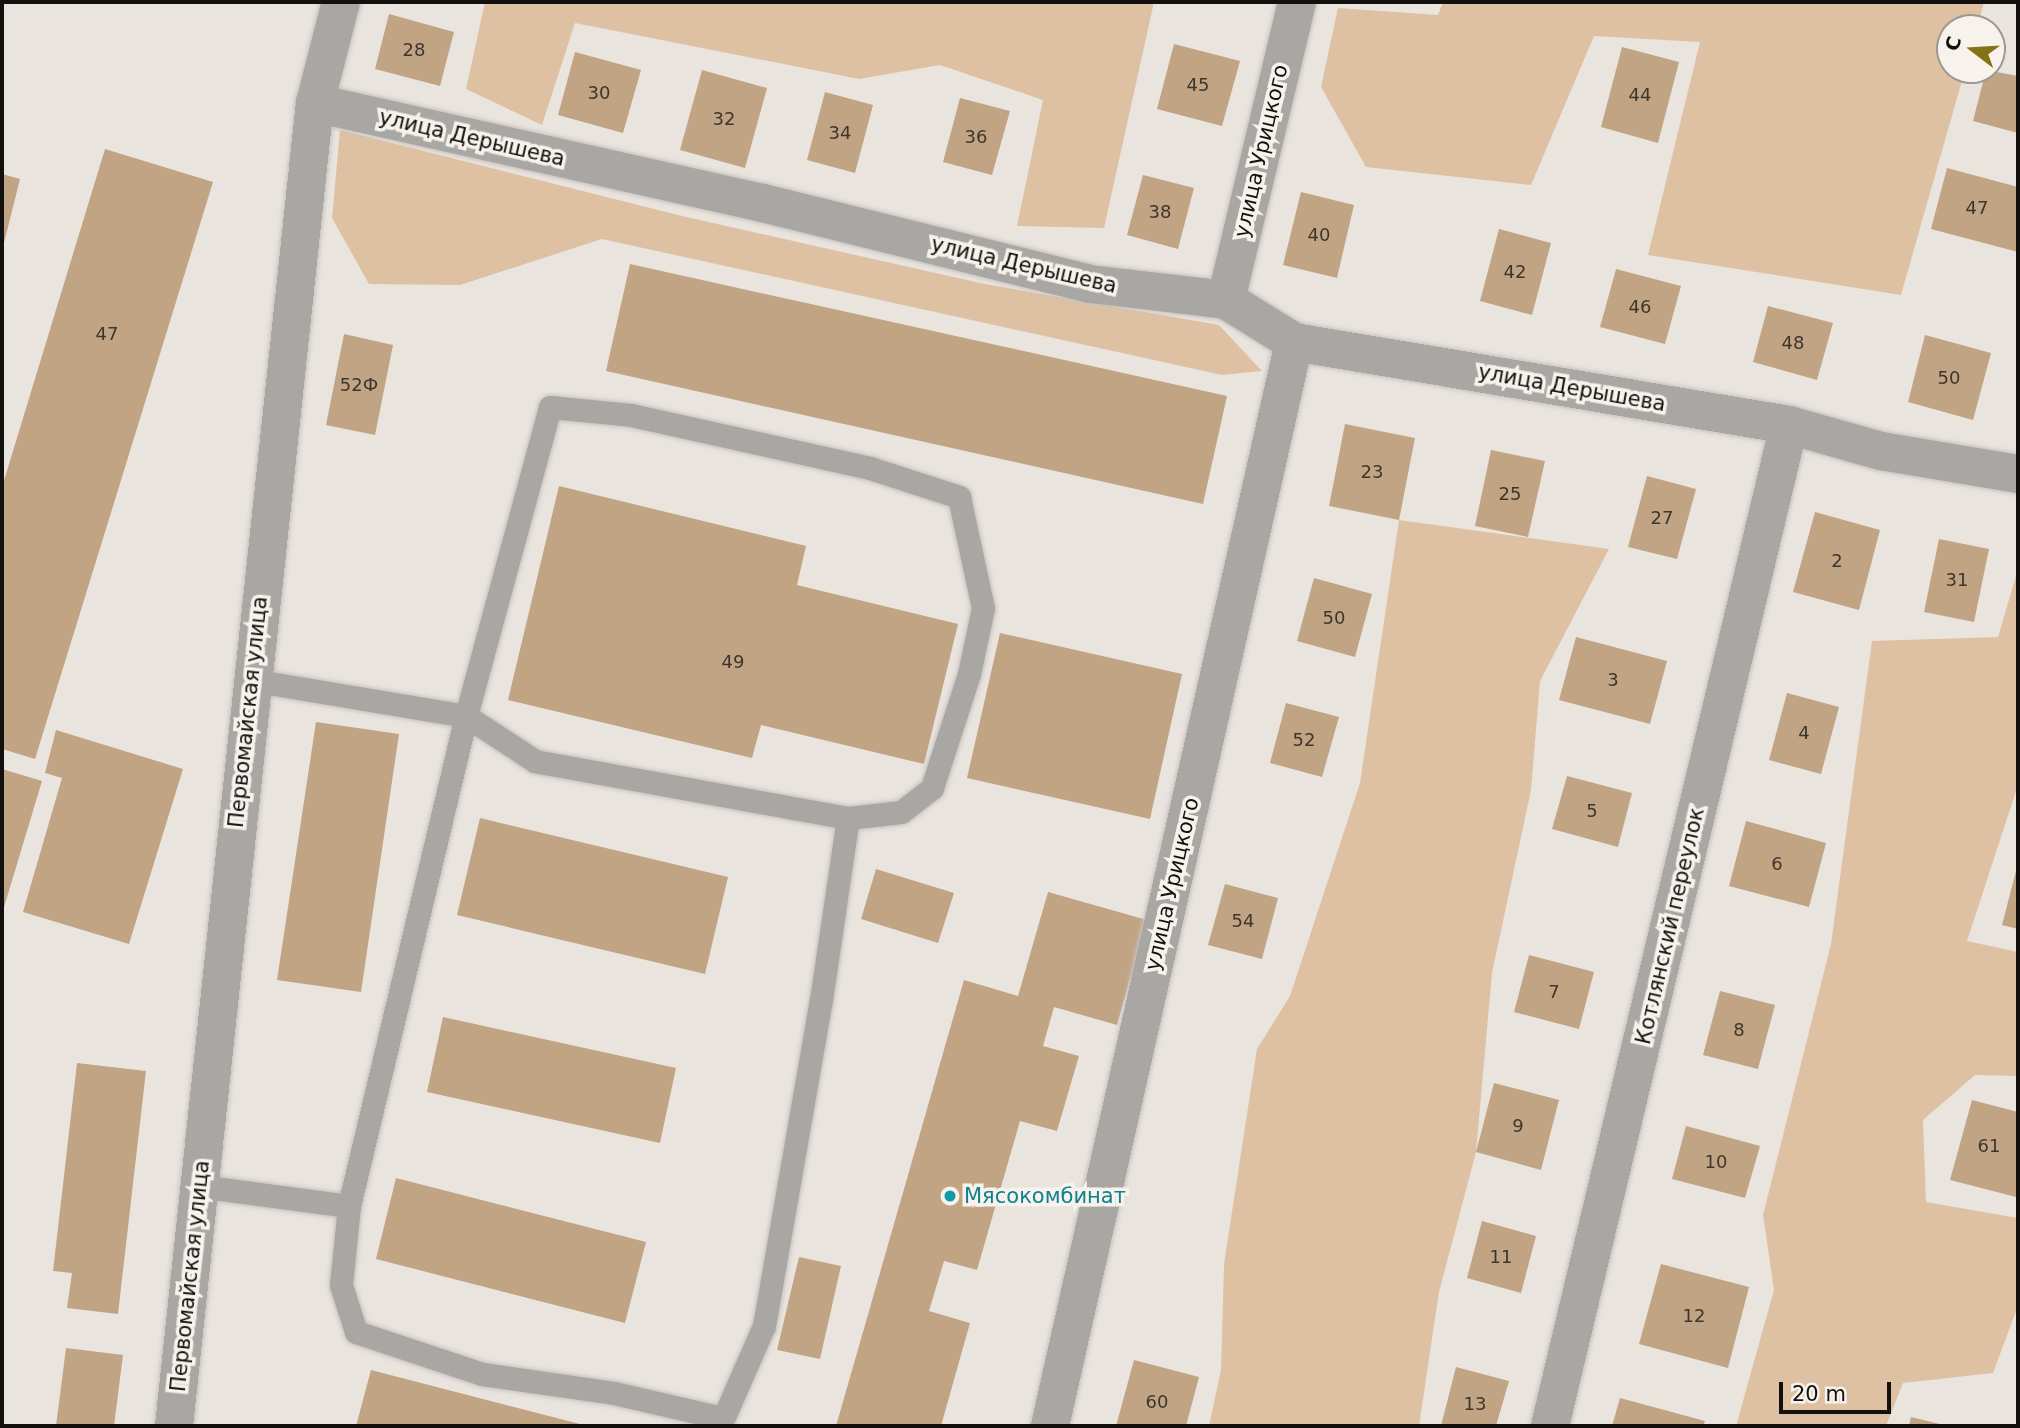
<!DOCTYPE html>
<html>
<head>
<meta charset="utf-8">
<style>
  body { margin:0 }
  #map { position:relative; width:2020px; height:1428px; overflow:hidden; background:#eae4df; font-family:"DejaVu Sans",sans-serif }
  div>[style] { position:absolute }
  .green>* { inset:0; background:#dec1a2 }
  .building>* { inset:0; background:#c1a484 }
  .roads { filter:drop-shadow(0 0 2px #c8c2be) drop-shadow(0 0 2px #c8c2be) }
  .service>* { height:23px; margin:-11.5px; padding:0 11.5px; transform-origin:11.5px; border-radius:11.5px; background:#a8a7a4 }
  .minor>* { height:38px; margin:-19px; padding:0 19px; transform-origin:19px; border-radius:19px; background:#a8a7a4 }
  .tertiary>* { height:38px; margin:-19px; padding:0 19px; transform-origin:19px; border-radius:19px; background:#a8a7a4 }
  .dots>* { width:19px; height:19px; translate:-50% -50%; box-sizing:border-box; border:4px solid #f7f2ec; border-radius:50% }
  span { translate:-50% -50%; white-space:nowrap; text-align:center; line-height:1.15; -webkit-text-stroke:7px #f7f2ec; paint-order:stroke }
  .number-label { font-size:18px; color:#3e362c }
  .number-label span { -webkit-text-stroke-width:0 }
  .street-label { font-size:21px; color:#13110f }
  .culture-label { font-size:21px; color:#0d838f }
  .left { translate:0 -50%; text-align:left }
  .frame { position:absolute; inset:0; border:4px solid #13110f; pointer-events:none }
  .north { position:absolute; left:1936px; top:14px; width:70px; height:70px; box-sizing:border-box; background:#f7f2ec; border:2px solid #9c9894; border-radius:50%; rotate:287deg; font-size:19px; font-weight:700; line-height:28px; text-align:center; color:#13110f }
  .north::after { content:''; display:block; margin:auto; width:24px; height:32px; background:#847315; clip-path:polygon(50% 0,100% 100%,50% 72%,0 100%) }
  .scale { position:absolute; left:1779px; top:1382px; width:112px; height:32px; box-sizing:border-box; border:4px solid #13110f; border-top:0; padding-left:9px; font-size:21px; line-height:24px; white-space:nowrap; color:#13110f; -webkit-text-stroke:5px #f7f2ec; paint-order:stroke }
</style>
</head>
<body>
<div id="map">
  <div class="green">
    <i style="clip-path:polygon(485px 2px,1154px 2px,1104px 228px,1017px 226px,1043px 100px,940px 65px,859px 79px,575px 23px,542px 125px,466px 89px)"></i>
    <i style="clip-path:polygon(1443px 2px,1984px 2px,1977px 28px,1950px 28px,1950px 70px,1965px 70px,1901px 295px,1648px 255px,1700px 42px,1594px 36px,1531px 185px,1366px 167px,1321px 87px,1338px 8px,1438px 15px)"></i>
    <i style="clip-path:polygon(340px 130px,686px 217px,985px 284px,1219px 325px,1262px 371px,1222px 375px,602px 239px,460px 285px,369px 284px,332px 218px)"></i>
    <i style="clip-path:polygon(1399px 520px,1609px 549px,1540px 681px,1531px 790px,1492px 973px,1476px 1152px,1439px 1292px,1419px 1426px,1209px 1426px,1221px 1370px,1224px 1264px,1257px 1049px,1290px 996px,1360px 783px)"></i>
    <i style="clip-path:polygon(2018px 569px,2018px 785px,1967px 941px,2018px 952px,2018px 1076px,1975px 1075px,1923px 1120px,1926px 1202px,2018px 1218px,2018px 1306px,1993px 1373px,1903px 1383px,1886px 1426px,1736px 1426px,1774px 1290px,1763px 1215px,1831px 944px,1872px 641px,1998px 637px)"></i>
  </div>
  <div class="building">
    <i style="clip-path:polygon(389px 14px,454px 32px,440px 86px,375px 69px)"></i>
    <i style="clip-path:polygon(1174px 44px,1240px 61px,1222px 126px,1157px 109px)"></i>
    <i style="clip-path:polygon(1622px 47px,1679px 62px,1658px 143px,1601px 127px)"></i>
    <i style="clip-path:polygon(575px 52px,641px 70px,623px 133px,558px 115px)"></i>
    <i style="clip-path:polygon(702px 70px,767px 88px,745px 168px,680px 150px)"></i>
    <i style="clip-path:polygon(1986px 70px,2018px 76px,2018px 133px,1973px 121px)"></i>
    <i style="clip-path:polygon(825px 92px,873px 105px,855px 173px,807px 160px)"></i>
    <i style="clip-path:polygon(960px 98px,1010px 111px,992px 175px,943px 162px)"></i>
    <i style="clip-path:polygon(105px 149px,213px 182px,35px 759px,2px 749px,2px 487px)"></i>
    <i style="clip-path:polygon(1947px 168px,2018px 187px,2018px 252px,1931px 229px)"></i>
    <i style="clip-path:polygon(2px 174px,20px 179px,3px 247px,2px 247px)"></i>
    <i style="clip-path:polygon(1143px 175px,1194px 188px,1178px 249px,1127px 235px)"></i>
    <i style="clip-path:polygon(1301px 192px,1354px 205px,1337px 278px,1283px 265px)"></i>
    <i style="clip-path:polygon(1499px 229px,1551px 243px,1532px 315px,1480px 301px)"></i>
    <i style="clip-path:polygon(630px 264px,1227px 396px,1203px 504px,606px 371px)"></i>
    <i style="clip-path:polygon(1616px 269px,1681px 286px,1665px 344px,1600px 327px)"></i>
    <i style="clip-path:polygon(1768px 306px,1833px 323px,1817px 380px,1753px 362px)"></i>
    <i style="clip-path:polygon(344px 334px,393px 345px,375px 435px,326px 425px)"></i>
    <i style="clip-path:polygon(1925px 335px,1991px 353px,1973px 420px,1908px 402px)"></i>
    <i style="clip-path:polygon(1345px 424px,1415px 438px,1399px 520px,1329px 506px)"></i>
    <i style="clip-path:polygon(1491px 450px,1545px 461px,1528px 537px,1475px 526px)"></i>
    <i style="clip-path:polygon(1647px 476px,1696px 489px,1677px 559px,1628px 547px)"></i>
    <i style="clip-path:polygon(559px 486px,806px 546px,797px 585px,958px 624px,924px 764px,761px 725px,752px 758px,508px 700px)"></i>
    <i style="clip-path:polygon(1815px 512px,1880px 530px,1859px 610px,1793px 592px)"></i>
    <i style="clip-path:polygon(1939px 539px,1989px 549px,1974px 622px,1924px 612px)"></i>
    <i style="clip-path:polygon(1314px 578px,1372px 594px,1355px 657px,1297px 641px)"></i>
    <i style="clip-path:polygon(1000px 633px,1182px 674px,1150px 819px,967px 778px)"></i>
    <i style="clip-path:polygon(1576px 637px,1667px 661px,1650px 724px,1559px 700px)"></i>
    <i style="clip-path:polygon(1787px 693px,1839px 707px,1821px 774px,1769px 760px)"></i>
    <i style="clip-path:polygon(1286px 703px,1339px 717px,1322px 777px,1270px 763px)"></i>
    <i style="clip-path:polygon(316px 722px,399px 734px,361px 992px,277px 980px)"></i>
    <i style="clip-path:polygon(56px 730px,183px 769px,129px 944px,23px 912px,62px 778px,45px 773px)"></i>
    <i style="clip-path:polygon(2px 769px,42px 781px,2px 914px)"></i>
    <i style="clip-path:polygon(1567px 776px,1632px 793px,1618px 847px,1552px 829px)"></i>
    <i style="clip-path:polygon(480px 818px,728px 877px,705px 974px,457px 915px)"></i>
    <i style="clip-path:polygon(1746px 821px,1826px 843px,1809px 907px,1729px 886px)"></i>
    <i style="clip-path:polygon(2017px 867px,2018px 867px,2018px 929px,2002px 925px)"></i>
    <i style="clip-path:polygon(876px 869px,954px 893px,938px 943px,861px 919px)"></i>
    <i style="clip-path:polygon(1225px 884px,1278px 898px,1262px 959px,1208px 945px)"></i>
    <i style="clip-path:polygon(1048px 892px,1147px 920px,1117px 1025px,1054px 1007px,1043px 1046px,1079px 1056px,1057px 1131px,1020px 1121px,977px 1270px,944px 1261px,929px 1311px,970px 1323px,941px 1426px,836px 1426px,964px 980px,1018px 996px)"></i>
    <i style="clip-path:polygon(1529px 955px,1594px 972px,1579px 1029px,1514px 1012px)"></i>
    <i style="clip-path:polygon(1720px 991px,1775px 1005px,1758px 1069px,1703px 1055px)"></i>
    <i style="clip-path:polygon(443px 1017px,676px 1068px,660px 1143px,427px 1092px)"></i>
    <i style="clip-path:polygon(77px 1063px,146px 1071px,118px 1314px,67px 1308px,72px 1273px,53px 1271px)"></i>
    <i style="clip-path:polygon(1494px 1083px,1559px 1100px,1541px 1170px,1476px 1152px)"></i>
    <i style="clip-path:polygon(1972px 1100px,2018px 1112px,2016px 1197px,1950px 1180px)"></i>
    <i style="clip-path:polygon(1686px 1126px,1760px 1146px,1745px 1198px,1672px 1179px)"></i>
    <i style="clip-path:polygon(396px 1178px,646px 1242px,625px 1323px,376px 1259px)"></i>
    <i style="clip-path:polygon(1482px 1221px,1536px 1236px,1521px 1293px,1467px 1278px)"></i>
    <i style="clip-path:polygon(799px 1257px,841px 1266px,820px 1359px,777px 1350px)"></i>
    <i style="clip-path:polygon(1661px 1264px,1749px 1287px,1728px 1368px,1639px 1344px)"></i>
    <i style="clip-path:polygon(66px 1348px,123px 1355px,114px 1426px,56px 1426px)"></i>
    <i style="clip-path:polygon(1134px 1360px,1199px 1377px,1186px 1426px,1116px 1426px)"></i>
    <i style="clip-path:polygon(1456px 1367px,1509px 1381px,1496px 1426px,1441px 1426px)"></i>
    <i style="clip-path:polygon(371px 1370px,584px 1425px,584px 1426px,356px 1426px)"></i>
    <i style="clip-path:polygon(1620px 1398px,1705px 1421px,1703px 1426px,1612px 1426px)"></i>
    <i style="clip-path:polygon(1911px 1417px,1944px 1425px,1944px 1426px,1909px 1426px)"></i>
  </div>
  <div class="roads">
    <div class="service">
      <i style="left:550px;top:407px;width:81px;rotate:5.6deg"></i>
      <i style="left:631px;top:415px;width:245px;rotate:12.5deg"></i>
      <i style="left:870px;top:468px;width:94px;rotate:18deg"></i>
      <i style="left:959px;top:497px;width:114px;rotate:77.8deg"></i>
      <i style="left:983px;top:608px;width:67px;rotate:102deg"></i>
      <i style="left:969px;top:674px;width:120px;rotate:108deg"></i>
      <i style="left:932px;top:788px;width:39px;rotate:142deg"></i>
      <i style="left:901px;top:812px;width:53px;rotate:173.5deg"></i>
      <i style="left:848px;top:818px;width:318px;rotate:-169.7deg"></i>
      <i style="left:535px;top:761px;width:82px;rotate:-146.9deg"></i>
      <i style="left:466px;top:716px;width:320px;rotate:-74.8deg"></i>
      <i style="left:251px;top:680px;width:218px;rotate:9.5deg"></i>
      <i style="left:466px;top:716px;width:504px;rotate:103.43deg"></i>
      <i style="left:349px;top:1206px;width:79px;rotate:95.8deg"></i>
      <i style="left:341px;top:1285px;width:49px;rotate:72.3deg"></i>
      <i style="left:356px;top:1332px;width:133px;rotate:18.4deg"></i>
      <i style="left:482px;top:1374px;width:133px;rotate:8.2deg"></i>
      <i style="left:614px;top:1393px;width:111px;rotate:13deg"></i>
      <i style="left:199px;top:1186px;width:151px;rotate:7.6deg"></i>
      <i style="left:720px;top:1426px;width:109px;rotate:-66.3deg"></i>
      <i style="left:764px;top:1326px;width:331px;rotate:-80.1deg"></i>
      <i style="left:821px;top:1000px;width:184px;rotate:-81.6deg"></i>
    </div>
    <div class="minor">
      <i style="left:1050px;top:1426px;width:1111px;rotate:-77.31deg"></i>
      <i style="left:1550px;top:1426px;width:1029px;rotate:-76.57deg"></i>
    </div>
    <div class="tertiary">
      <i style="left:315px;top:103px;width:459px;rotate:12.6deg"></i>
      <i style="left:763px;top:203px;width:337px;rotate:13.9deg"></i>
      <i style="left:1090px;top:284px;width:137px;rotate:6.7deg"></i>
      <i style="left:1226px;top:300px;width:80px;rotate:31.7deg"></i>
      <i style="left:1294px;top:342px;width:502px;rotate:9.52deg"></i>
      <i style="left:1789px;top:425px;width:96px;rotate:15.8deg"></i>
      <i style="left:1881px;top:451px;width:139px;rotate:9.5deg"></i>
      <i style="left:1226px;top:300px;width:306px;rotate:-76.6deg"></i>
      <i style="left:174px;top:1426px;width:1330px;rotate:-83.92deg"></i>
      <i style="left:315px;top:103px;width:104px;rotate:-75.6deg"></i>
    </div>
  </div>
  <div class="dots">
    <i style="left:950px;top:1196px;background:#0f9aa8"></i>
  </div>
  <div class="number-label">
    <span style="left:414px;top:50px">28</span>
    <span style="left:1198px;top:85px">45</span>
    <span style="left:599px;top:93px">30</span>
    <span style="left:1640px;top:95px">44</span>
    <span style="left:724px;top:119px">32</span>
    <span style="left:840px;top:133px">34</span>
    <span style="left:976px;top:137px">36</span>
    <span style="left:1977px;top:208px">47</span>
    <span style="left:1160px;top:212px">38</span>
    <span style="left:1319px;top:235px">40</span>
    <span style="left:1515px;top:272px">42</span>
    <span style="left:1640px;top:307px">46</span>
    <span style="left:107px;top:334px">47</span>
    <span style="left:1793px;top:343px">48</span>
    <span style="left:1949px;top:378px">50</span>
    <span style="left:359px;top:385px">52Ф</span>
    <span style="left:1372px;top:472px">23</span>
    <span style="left:1510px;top:494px">25</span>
    <span style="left:1662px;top:518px">27</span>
    <span style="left:1837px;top:561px">2</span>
    <span style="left:1957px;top:580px">31</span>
    <span style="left:1334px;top:618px">50</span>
    <span style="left:733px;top:662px">49</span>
    <span style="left:1613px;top:680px">3</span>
    <span style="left:1804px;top:733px">4</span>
    <span style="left:1304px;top:740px">52</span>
    <span style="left:1592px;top:811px">5</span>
    <span style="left:1777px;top:864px">6</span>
    <span style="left:1243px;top:921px">54</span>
    <span style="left:1554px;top:992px">7</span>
    <span style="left:1739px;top:1030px">8</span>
    <span style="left:1518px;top:1126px">9</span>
    <span style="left:1989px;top:1146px">61</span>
    <span style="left:1716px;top:1162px">10</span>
    <span style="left:1501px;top:1257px">11</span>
    <span style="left:1694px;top:1316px">12</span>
    <span style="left:1157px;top:1402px">60</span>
    <span style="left:1475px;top:1404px">13</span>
  </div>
  <div class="street-label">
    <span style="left:472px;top:138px;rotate:13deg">улица Дерышева</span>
    <span style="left:1261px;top:151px;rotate:-77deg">улица Урицкого</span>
    <span style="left:1024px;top:265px;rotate:13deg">улица Дерышева</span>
    <span style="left:1572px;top:388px;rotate:10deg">улица Дерышева</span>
    <span style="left:248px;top:712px;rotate:-84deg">Первомайская улица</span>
    <span style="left:1172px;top:884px;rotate:-77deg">улица Урицкого</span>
    <span style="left:1670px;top:926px;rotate:-77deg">Котлянский переулок</span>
    <span style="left:190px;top:1276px;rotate:-84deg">Первомайская улица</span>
  </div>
  <div class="culture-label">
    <span class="left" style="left:964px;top:1196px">Мясокомбинат</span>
  </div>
  <div class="frame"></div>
  <div class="north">С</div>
  <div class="scale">20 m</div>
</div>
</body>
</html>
